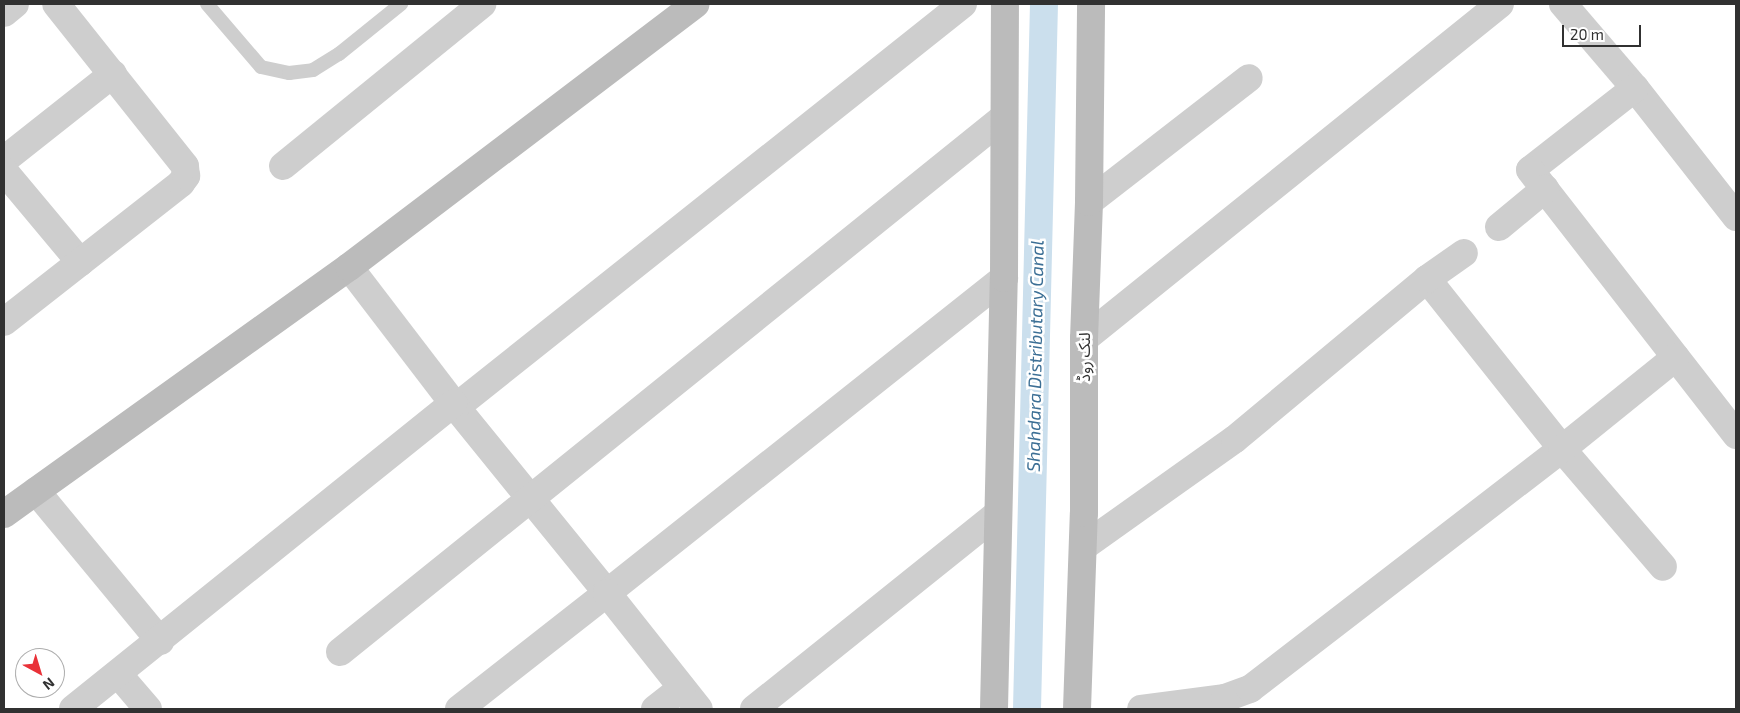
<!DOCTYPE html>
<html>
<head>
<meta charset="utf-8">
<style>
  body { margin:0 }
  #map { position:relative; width:1740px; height:713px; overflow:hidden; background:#fff; font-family:"Exo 2","Noto Sans Arabic",sans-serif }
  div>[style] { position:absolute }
  .canal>* { height:28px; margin:-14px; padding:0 14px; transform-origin:14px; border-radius:14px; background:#cbdfed }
  .lane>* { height:14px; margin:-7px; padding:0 7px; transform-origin:7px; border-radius:7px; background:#cecece }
  .street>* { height:28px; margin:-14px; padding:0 14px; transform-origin:14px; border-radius:14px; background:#cecece }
  .secondary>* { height:28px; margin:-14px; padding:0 14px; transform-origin:14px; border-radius:14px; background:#bbb }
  span { translate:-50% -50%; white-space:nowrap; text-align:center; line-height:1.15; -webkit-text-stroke:5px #fff; paint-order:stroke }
  .street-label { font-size:16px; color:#313131 }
  .water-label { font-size:18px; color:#3c6f95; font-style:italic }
  .frame { position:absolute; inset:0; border:5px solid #313131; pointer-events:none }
  .north { position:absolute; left:15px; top:648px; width:50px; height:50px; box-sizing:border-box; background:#fff; border:1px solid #adadad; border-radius:50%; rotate:141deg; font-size:14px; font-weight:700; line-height:20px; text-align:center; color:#313131 }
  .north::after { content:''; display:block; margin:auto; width:18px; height:22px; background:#e93138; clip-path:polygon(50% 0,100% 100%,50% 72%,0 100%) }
  .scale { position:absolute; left:1562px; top:25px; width:79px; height:22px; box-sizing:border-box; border:2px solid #313131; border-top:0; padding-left:6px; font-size:15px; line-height:18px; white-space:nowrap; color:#313131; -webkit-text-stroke:4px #fff; paint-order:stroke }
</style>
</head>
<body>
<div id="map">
  <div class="canal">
    <i style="left:1027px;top:709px;width:705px;rotate:-88.62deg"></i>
  </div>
  <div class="lane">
    <i style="left:207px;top:4px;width:83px;rotate:49.4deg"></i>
    <i style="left:261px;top:67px;width:29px;rotate:12deg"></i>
    <i style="left:289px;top:73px;width:24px;rotate:-7deg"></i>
    <i style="left:313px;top:70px;width:31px;rotate:-32deg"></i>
    <i style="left:339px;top:54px;width:80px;rotate:-38.9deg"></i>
  </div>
  <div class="street">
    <i style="left:963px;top:4px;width:648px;rotate:141.52deg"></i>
    <i style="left:456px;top:407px;width:240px;rotate:50.9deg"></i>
    <i style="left:607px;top:593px;width:507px;rotate:-38.43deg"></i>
    <i style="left:1563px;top:4px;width:111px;rotate:49.4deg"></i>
    <i style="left:1635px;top:88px;width:164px;rotate:51.9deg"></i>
    <i style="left:4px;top:13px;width:14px;rotate:-39deg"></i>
    <i style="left:1635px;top:88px;width:133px;rotate:142deg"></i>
    <i style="left:1530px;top:170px;width:336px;rotate:52.1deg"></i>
    <i style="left:4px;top:160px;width:139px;rotate:-38.3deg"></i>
    <i style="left:283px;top:166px;width:257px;rotate:-39.1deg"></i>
    <i style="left:4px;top:171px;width:119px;rotate:50.1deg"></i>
    <i style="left:1089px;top:202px;width:202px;rotate:-37.8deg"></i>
    <i style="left:1499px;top:227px;width:60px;rotate:-39.6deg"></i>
    <i style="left:349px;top:267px;width:176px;rotate:52.6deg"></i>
    <i style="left:1427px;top:279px;width:217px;rotate:51.5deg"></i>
    <i style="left:1562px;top:449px;width:155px;rotate:49.4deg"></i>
    <i style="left:4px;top:322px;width:225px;rotate:-38.1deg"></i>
    <i style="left:181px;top:183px;width:9px;rotate:-54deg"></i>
    <i style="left:186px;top:176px;width:10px;rotate:-96deg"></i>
    <i style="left:185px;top:166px;width:207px;rotate:-128.5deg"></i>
    <i style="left:1084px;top:339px;width:534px;rotate:-38.84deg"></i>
    <i style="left:36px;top:491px;width:195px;rotate:50.4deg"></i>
    <i style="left:1083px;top:547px;width:186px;rotate:-35.4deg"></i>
    <i style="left:1235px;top:439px;width:250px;rotate:-39.8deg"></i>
    <i style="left:1427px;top:279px;width:45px;rotate:-35.1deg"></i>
    <i style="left:340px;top:652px;width:851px;rotate:-38.85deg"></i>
    <i style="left:118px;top:674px;width:46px;rotate:49.4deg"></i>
    <i style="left:73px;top:709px;width:488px;rotate:-38.8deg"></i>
    <i style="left:459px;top:709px;width:188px;rotate:-38.1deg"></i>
    <i style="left:607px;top:593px;width:148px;rotate:51.6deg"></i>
    <i style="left:655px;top:709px;width:34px;rotate:-38deg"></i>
    <i style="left:754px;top:709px;width:312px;rotate:-38.7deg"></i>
    <i style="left:1141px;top:709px;width:85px;rotate:-7.5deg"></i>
    <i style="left:1225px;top:698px;width:27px;rotate:-20deg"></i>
    <i style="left:1250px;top:689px;width:394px;rotate:-37.6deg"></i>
    <i style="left:1562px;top:449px;width:146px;rotate:-38.9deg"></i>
  </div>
  <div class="secondary">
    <i style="left:4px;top:514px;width:424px;rotate:-35.6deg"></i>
    <i style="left:349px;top:267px;width:435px;rotate:-37.2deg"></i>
    <i style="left:994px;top:709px;width:431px;rotate:-88.7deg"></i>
    <i style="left:1004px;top:278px;width:274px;rotate:-89.8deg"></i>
    <i style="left:1077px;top:709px;width:196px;rotate:-88deg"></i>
    <i style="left:1084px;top:513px;width:174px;rotate:-90deg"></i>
    <i style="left:1084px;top:339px;width:137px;rotate:-87.9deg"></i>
    <i style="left:1089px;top:202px;width:198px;rotate:-89.4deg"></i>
  </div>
  <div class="street-label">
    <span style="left:1084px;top:357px;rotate:-90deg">لنک روڈ</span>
  </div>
  <div class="water-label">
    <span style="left:1035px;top:356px;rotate:-89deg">Shahdara Distributary Canal</span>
  </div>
  <div class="frame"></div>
  <div class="north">N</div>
  <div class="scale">20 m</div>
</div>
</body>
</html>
